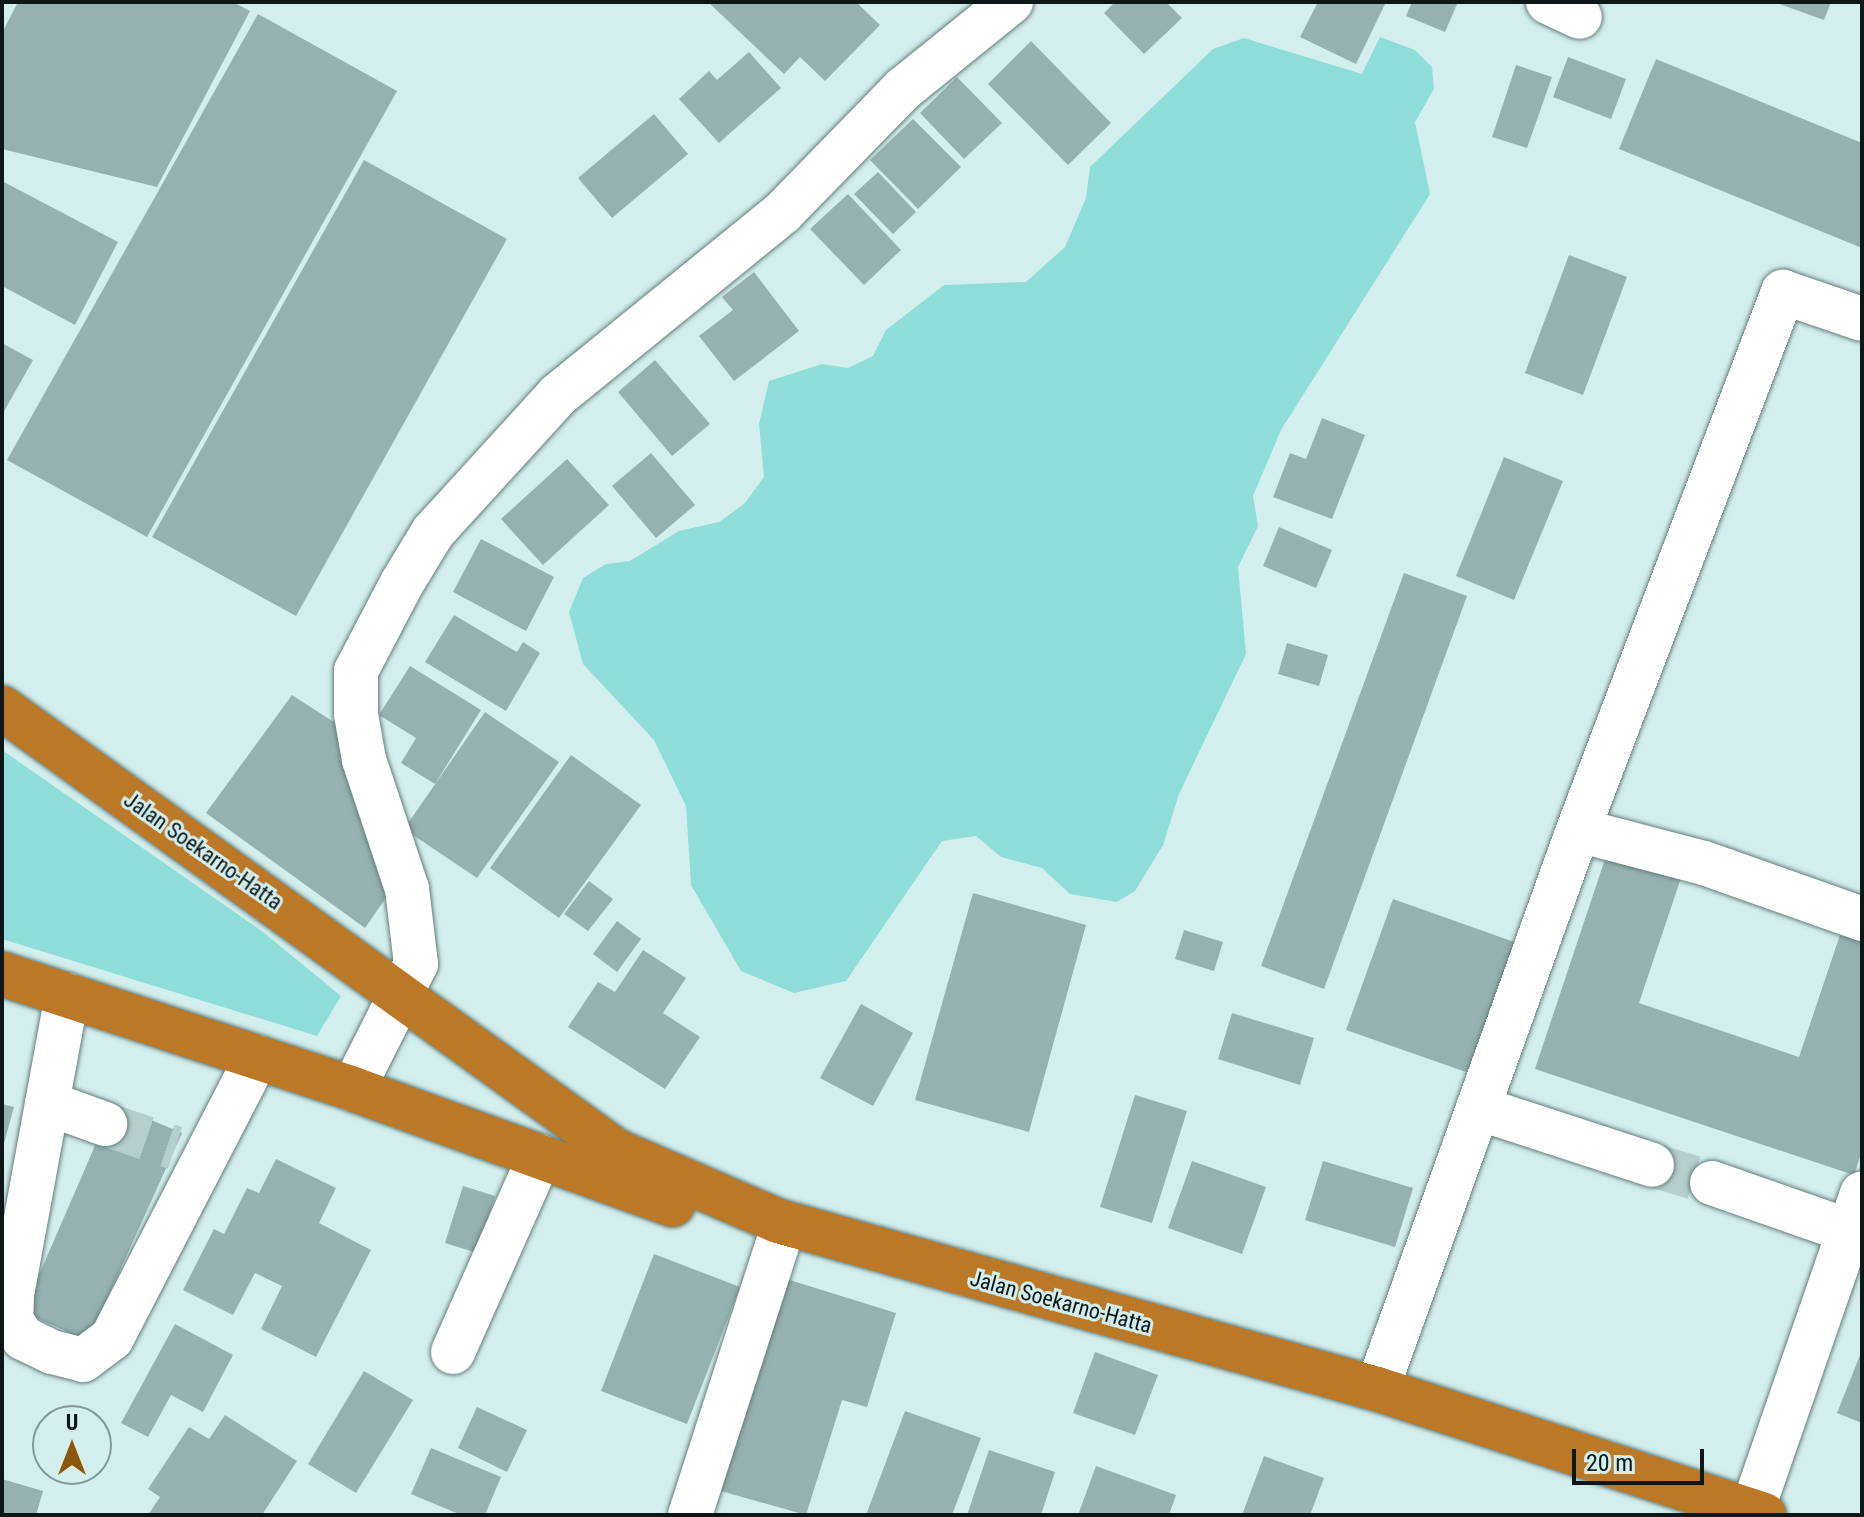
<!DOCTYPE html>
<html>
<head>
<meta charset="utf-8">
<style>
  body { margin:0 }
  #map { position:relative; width:1864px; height:1517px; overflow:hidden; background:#d3efed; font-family:"Roboto Condensed",sans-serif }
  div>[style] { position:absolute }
  .green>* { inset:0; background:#8eddd8 }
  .building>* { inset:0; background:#96b2b0 }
  .minor-tunnel>* { height:44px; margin-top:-22px; transform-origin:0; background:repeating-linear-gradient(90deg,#b5cfcd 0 44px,transparent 0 66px) }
  .roads { filter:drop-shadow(0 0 2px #647e7c) drop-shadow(0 0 2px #647e7c) }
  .minor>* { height:44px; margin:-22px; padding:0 22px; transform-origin:22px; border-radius:22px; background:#fff }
  .highway>* { height:44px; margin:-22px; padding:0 22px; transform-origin:22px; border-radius:22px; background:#bb7928 }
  span { translate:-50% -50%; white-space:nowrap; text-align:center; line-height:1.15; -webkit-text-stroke:6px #d3efed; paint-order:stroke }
  .street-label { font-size:22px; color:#0d1717 }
  .frame { position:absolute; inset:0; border:4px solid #0d1717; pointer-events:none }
  .north { position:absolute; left:32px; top:1405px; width:80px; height:80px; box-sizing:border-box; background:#d3efed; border:2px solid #849997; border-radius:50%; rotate:0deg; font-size:22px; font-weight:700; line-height:32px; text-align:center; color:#0d1717 }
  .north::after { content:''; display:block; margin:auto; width:28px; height:36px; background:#8d570b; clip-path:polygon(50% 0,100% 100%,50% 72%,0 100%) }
  .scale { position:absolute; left:1572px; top:1449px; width:132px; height:36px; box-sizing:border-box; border:4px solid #0d1717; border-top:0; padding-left:10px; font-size:24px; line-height:28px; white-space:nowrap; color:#0d1717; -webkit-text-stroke:6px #d3efed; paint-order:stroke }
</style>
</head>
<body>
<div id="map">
  <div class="green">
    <i style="clip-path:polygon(1380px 37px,1415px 50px,1432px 67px,1434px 89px,1415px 122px,1430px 194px,1281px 430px,1253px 496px,1258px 526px,1238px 567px,1246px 654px,1179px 794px,1163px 845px,1135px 891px,1117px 902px,1070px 894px,1042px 868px,1001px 857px,976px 836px,942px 841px,846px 981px,794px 993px,741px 971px,691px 885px,686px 806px,654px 740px,583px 664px,569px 612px,583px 578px,606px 564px,630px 561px,679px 531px,719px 522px,745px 503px,764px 477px,759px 424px,769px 381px,822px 364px,848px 368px,873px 356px,886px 330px,944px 285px,1026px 282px,1065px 247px,1086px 198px,1090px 167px,1213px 49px,1244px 38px,1362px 74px)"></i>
    <i style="clip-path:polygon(2px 750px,263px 932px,341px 996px,317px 1036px,2px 939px)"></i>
  </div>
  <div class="building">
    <i style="clip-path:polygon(18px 2px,233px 2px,250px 11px,157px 187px,2px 149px,2px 33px)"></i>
    <i style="clip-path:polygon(708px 2px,856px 2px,880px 25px,825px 81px,800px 57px,784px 74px)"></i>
    <i style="clip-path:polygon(1115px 2px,1166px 2px,1182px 18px,1144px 54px,1104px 13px)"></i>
    <i style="clip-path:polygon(1318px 2px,1386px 2px,1356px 64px,1300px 37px)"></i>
    <i style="clip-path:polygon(1412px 2px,1458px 2px,1445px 32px,1406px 16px)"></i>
    <i style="clip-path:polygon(1774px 2px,1831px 2px,1824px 20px)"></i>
    <i style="clip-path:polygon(258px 14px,397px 91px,147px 537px,7px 460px)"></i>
    <i style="clip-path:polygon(1031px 41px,1111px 123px,1068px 165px,988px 84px)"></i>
    <i style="clip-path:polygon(749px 52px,781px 88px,719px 143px,679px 99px,709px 71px,717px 80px)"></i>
    <i style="clip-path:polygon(1568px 57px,1626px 79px,1611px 119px,1553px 97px)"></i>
    <i style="clip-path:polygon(1656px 59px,1862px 143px,1862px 248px,1619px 149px)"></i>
    <i style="clip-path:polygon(1516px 65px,1552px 77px,1527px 148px,1492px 137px)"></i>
    <i style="clip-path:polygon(957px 77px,1002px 123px,964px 159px,920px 113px)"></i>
    <i style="clip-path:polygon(654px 114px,688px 154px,612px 218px,578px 178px)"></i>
    <i style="clip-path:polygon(913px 119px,961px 167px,918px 209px,870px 160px)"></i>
    <i style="clip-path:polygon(364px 160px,507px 239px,296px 616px,152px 537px)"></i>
    <i style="clip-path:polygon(878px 172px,916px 212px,893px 234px,854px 194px)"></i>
    <i style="clip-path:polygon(2px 181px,118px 242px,75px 325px,2px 286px)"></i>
    <i style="clip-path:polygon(848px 194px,901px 250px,864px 285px,810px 229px)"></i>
    <i style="clip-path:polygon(1569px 255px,1627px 277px,1583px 395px,1525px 373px)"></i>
    <i style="clip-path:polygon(754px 272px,799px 331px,734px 381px,699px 336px,733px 310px,722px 297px)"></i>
    <i style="clip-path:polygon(2px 343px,33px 360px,2px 415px)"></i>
    <i style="clip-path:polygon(655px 360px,710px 424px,672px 456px,618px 392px)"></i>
    <i style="clip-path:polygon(1322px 418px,1365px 435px,1332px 519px,1273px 497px,1290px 453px,1306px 459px)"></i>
    <i style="clip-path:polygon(651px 453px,695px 505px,656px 538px,612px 486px)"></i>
    <i style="clip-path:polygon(1504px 457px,1563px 481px,1514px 600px,1456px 576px)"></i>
    <i style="clip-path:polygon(567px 459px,609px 505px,543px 565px,501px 519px)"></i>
    <i style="clip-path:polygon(1279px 527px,1332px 550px,1316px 588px,1263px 566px)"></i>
    <i style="clip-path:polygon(481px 539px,554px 577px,526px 631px,453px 592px)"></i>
    <i style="clip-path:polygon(1404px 573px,1467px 596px,1324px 989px,1261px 966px)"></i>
    <i style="clip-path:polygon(454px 615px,517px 652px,523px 642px,540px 653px,506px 711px,425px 662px)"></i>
    <i style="clip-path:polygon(1287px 643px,1328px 655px,1319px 686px,1278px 674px)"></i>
    <i style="clip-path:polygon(410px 666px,481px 710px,435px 784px,401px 763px,416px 738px,379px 715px)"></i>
    <i style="clip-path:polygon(292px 695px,340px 726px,394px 886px,365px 928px,206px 813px)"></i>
    <i style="clip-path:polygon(485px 712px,559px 762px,477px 878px,404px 829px)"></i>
    <i style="clip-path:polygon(571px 755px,641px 805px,559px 918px,490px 868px)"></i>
    <i style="clip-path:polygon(1607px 853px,1681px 878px,1639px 1003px,1799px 1057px,1846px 917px,1862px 922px,1862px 1151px,1854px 1175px,1535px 1069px)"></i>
    <i style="clip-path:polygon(589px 881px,613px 899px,588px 931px,564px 914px)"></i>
    <i style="clip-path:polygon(973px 893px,1086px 925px,1029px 1132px,915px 1100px)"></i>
    <i style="clip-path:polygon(1393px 899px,1517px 943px,1469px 1073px,1346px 1030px)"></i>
    <i style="clip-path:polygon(617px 921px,641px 939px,617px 972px,593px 954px)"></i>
    <i style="clip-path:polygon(1184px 930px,1223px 942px,1214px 971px,1175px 959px)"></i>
    <i style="clip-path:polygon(643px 950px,686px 978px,663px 1013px,700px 1037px,665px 1089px,568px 1027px,598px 982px,615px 992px)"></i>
    <i style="clip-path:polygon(861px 1004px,913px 1033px,873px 1106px,820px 1078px)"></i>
    <i style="clip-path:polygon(1232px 1013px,1314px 1038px,1300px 1085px,1218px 1059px)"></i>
    <i style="clip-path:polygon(1135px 1095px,1187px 1111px,1152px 1223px,1100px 1207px)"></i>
    <i style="clip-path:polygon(2px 1104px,14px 1107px,3px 1147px,2px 1147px)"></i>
    <i style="clip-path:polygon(113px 1104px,182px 1133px,88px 1341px,23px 1312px)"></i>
    <i style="clip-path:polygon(276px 1159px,336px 1188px,319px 1223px,371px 1250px,316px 1357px,261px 1329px,282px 1286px,255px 1273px,233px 1315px,183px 1290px,214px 1229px,224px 1234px,247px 1188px,259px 1193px)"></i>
    <i style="clip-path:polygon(1192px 1161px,1266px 1187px,1242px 1254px,1168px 1228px)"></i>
    <i style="clip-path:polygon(1323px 1161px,1413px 1188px,1395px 1247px,1305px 1220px)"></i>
    <i style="clip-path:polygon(463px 1186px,495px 1196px,477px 1253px,445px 1243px)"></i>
    <i style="clip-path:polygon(654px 1254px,740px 1287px,687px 1424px,601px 1391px)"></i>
    <i style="clip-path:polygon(780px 1277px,896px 1313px,867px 1407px,842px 1400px,806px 1515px,714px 1489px)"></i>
    <i style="clip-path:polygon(175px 1324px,233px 1355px,203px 1412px,171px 1395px,148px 1437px,121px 1423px)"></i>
    <i style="clip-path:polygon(1862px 1350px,1862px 1423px,1837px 1413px)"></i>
    <i style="clip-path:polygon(1095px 1352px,1158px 1375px,1135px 1435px,1073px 1413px)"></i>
    <i style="clip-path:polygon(364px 1371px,413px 1400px,356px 1493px,308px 1464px)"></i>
    <i style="clip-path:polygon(477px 1407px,527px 1430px,507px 1472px,458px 1448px)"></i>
    <i style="clip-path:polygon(905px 1411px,981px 1438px,952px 1515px,866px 1515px)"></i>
    <i style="clip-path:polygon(225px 1415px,297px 1461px,262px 1515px,148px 1515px,160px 1497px,148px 1489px,189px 1427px,209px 1439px)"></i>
    <i style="clip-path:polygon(431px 1448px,501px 1477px,485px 1515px,461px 1515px,411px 1494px)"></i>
    <i style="clip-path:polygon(989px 1450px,1055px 1472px,1041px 1515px,967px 1515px)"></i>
    <i style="clip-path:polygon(1264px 1456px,1324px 1478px,1310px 1515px,1242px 1515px)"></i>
    <i style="clip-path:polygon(1096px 1466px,1176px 1495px,1169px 1515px,1078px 1515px)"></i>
    <i style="clip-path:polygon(2px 1479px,43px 1491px,36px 1515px,2px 1515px)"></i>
  </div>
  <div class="minor-tunnel">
    <i style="left:105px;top:1124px;width:74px;rotate:18.9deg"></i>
    <i style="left:1652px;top:1165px;width:63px;rotate:16.7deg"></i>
  </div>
  <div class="roads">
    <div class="minor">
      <i style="left:1548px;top:2px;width:35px;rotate:25deg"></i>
      <i style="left:1578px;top:830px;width:576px;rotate:-69.14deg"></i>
      <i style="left:1783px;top:292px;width:83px;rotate:18.9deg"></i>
      <i style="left:67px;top:995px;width:306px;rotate:100.4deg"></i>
      <i style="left:12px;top:1296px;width:24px;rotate:92deg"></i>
      <i style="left:11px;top:1320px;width:22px;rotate:56deg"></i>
      <i style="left:23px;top:1338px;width:32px;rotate:26deg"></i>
      <i style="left:52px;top:1352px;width:32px;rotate:14deg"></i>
      <i style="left:83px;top:1360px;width:36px;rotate:-37deg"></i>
      <i style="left:112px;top:1338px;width:316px;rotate:-62.7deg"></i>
      <i style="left:353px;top:1089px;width:140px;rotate:-63.3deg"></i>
      <i style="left:416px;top:964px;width:76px;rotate:-96.8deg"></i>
      <i style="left:407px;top:889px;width:136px;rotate:-108.4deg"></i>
      <i style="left:364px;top:760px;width:47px;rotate:-99.9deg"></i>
      <i style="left:356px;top:714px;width:43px;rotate:-90deg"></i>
      <i style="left:356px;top:671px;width:99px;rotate:-62.4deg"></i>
      <i style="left:402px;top:583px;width:60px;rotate:-58.7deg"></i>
      <i style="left:433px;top:532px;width:185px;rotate:-47.6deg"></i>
      <i style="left:558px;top:395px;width:290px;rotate:-39.1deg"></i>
      <i style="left:783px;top:212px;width:172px;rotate:-45.7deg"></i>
      <i style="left:903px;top:89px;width:139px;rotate:-38.9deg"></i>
      <i style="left:47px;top:1103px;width:62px;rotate:19.9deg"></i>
      <i style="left:1478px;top:1108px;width:183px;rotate:18.1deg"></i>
      <i style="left:1712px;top:1183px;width:145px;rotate:19.3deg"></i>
      <i style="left:1849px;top:1231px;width:14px;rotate:-21deg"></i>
      <i style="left:453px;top:1352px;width:214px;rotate:-66.1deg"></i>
      <i style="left:1377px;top:1389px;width:594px;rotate:-70.22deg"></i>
      <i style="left:1578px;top:830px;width:130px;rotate:14.7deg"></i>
      <i style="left:1704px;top:863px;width:168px;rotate:19.5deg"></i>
      <i style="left:1752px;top:1511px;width:336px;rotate:-70.9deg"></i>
      <i style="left:690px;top:1515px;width:287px;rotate:-72.1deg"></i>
    </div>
    <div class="highway">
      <i style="left:2px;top:708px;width:757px;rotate:35.81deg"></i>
      <i style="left:616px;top:1151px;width:176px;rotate:23.4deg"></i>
      <i style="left:778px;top:1221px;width:622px;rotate:15.67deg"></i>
      <i style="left:1377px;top:1389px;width:407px;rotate:18deg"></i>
      <i style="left:2px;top:974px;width:369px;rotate:18.1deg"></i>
      <i style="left:353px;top:1089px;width:340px;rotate:19.9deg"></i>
    </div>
  </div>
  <div class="street-label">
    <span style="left:203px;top:851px;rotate:35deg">Jalan Soekarno-Hatta</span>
    <span style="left:1061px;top:1302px;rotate:15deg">Jalan Soekarno-Hatta</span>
  </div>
  <div class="frame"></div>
  <div class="north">U</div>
  <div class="scale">20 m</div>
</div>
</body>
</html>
